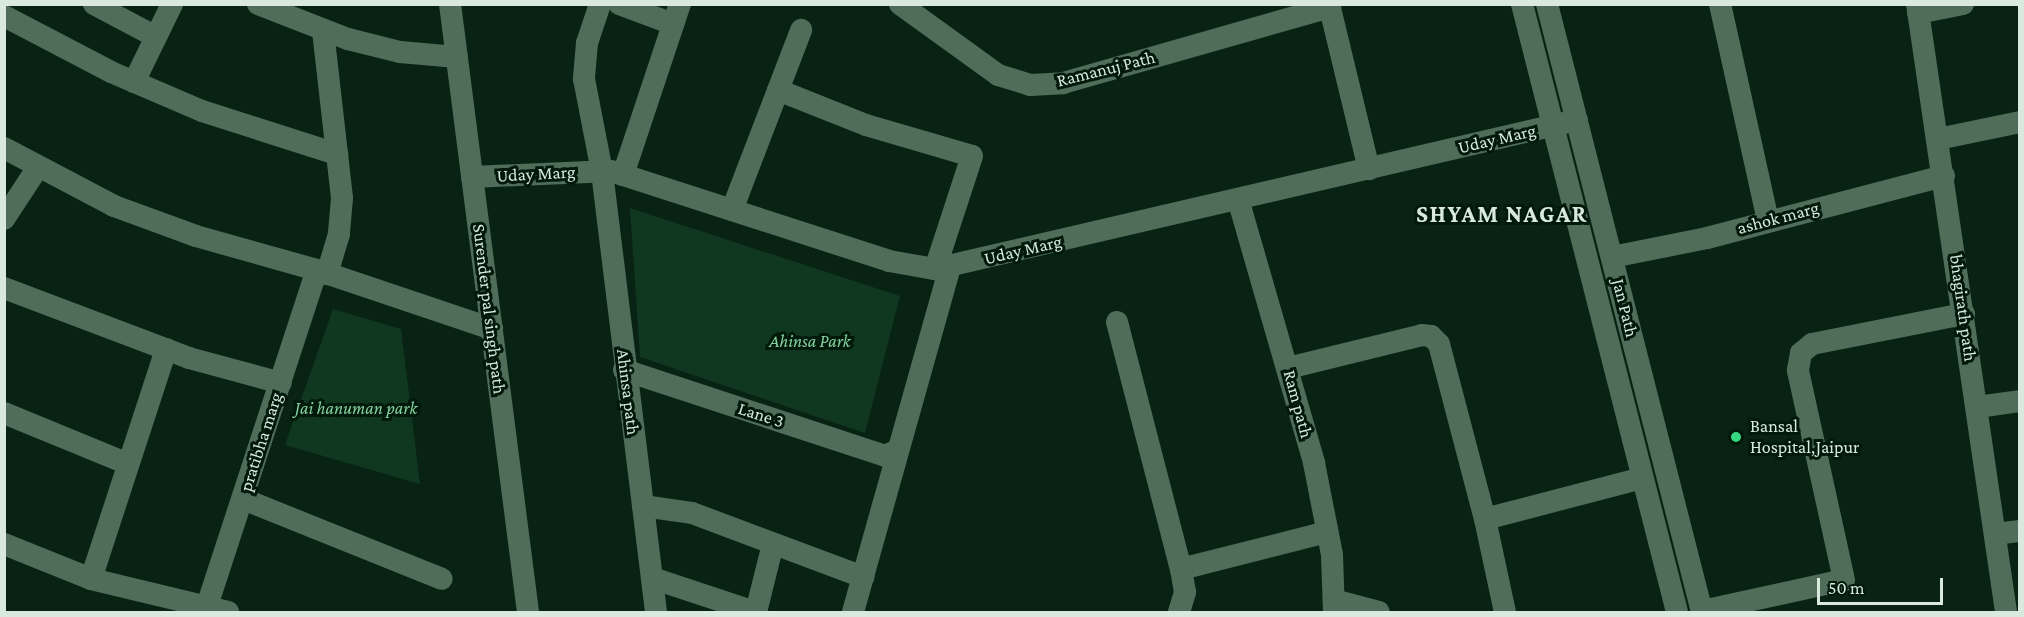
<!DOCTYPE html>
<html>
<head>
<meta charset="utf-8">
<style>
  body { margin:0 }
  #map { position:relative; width:2024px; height:617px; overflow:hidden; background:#082313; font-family:"Crimson Pro",serif }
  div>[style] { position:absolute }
  .green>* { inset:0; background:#103720 }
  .minor>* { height:22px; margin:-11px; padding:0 11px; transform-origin:11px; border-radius:11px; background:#506d59 }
  .dots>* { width:16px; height:16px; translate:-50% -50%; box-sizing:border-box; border:3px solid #01190a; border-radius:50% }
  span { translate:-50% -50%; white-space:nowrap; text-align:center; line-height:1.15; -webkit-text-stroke:6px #01190a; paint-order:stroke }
  .street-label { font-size:18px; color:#d9e9dd }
  .park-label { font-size:18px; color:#85d29f; font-style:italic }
  .poi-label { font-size:18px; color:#d9e9dd }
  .left { translate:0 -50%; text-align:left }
  .district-label { font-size:24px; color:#d9e9dd; font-weight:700; letter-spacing:1.5px }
  .frame { position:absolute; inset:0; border:6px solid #d9e9dd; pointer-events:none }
  .scale { position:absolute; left:1817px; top:578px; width:126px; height:27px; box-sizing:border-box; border:3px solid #d9e9dd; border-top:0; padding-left:8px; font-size:18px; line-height:21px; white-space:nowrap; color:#d9e9dd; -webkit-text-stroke:4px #01190a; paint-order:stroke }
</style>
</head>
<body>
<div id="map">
  <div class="green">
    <i style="clip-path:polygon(630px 208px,900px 296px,865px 433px,640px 357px)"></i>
    <i style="clip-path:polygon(333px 309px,401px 329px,420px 484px,285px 445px)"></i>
  </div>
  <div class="minor">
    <i style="left:94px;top:4px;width:70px;rotate:28deg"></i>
    <i style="left:258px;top:4px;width:97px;rotate:21.3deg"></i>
    <i style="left:348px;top:39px;width:54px;rotate:14deg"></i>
    <i style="left:400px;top:52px;width:57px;rotate:5deg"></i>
    <i style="left:450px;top:4px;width:613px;rotate:82.69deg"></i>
    <i style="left:600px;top:4px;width:41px;rotate:108.4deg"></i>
    <i style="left:587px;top:43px;width:36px;rotate:95deg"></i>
    <i style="left:584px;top:79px;width:95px;rotate:79deg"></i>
    <i style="left:602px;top:172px;width:443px;rotate:83deg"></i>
    <i style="left:619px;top:4px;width:58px;rotate:20.3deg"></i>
    <i style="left:900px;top:4px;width:121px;rotate:35.9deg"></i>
    <i style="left:998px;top:75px;width:34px;rotate:17deg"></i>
    <i style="left:1030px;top:85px;width:33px;rotate:-3deg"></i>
    <i style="left:1063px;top:83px;width:278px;rotate:-15.9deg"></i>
    <i style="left:1329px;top:4px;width:170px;rotate:76.4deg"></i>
    <i style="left:1522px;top:4px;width:627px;rotate:75.7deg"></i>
    <i style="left:1547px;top:4px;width:627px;rotate:75.7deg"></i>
    <i style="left:1720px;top:4px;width:221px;rotate:77.5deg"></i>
    <i style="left:1917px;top:4px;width:614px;rotate:81.67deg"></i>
    <i style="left:1918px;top:13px;width:46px;rotate:-11.3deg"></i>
    <i style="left:4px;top:16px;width:121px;rotate:27.6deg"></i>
    <i style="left:111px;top:72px;width:99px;rotate:23.2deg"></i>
    <i style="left:202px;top:111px;width:142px;rotate:17.7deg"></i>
    <i style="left:323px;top:31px;width:168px;rotate:83.5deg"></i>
    <i style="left:342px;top:198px;width:36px;rotate:95deg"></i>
    <i style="left:339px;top:234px;width:42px;rotate:106.7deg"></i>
    <i style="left:134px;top:82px;width:87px;rotate:-64deg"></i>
    <i style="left:778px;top:90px;width:95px;rotate:21.7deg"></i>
    <i style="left:866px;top:125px;width:110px;rotate:16.3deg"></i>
    <i style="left:972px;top:156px;width:119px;rotate:108.1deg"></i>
    <i style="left:1938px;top:139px;width:84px;rotate:-11.7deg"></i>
    <i style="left:4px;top:148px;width:124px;rotate:27.8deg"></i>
    <i style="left:114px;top:206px;width:87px;rotate:20.1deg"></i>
    <i style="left:196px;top:236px;width:126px;rotate:15.7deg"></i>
    <i style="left:317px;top:270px;width:185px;rotate:18.6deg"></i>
    <i style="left:623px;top:175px;width:180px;rotate:-71.6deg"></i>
    <i style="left:472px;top:177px;width:139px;rotate:-2.5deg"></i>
    <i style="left:611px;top:171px;width:292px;rotate:17.9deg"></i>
    <i style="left:889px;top:261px;width:47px;rotate:9.9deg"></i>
    <i style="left:935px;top:269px;width:659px;rotate:-13.07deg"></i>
    <i style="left:1238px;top:199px;width:275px;rotate:73.9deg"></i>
    <i style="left:1314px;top:463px;width:94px;rotate:78.9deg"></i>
    <i style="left:1332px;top:555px;width:57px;rotate:88deg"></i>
    <i style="left:732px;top:210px;width:193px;rotate:-69deg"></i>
    <i style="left:4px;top:219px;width:62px;rotate:-56.8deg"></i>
    <i style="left:1612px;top:257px;width:97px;rotate:-11.3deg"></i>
    <i style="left:1707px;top:238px;width:245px;rotate:-14.7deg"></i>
    <i style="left:4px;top:288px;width:198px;rotate:20.7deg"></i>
    <i style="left:189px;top:358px;width:95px;rotate:15.2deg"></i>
    <i style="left:1117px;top:322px;width:255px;rotate:75.5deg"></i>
    <i style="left:1181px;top:569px;width:151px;rotate:-14.2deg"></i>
    <i style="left:1288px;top:368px;width:138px;rotate:-13.8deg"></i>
    <i style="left:1422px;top:335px;width:9px;rotate:6deg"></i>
    <i style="left:1431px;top:336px;width:11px;rotate:45deg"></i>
    <i style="left:1439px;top:344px;width:181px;rotate:75.3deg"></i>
    <i style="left:1485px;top:519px;width:162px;rotate:-14.6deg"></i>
    <i style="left:624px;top:370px;width:275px;rotate:18.2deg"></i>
    <i style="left:885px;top:456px;width:14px;rotate:-25deg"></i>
    <i style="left:1977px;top:407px;width:43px;rotate:-7.9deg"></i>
    <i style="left:4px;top:413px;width:132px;rotate:22.3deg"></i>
    <i style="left:243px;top:499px;width:214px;rotate:21.9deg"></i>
    <i style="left:643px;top:506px;width:49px;rotate:8.1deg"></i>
    <i style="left:692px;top:513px;width:183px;rotate:20.5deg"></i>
    <i style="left:1485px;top:519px;width:95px;rotate:77.9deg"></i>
    <i style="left:1995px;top:534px;width:25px;rotate:-7deg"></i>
    <i style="left:4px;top:544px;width:94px;rotate:21.9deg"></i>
    <i style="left:91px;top:579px;width:141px;rotate:13.5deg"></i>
    <i style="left:652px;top:578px;width:108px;rotate:18.3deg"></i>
    <i style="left:91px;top:579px;width:242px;rotate:-71.9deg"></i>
    <i style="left:1337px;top:601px;width:43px;rotate:14.7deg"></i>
    <i style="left:1702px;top:611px;width:145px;rotate:-12.3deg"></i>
    <i style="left:1844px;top:580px;width:215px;rotate:-102.4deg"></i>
    <i style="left:1798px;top:370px;width:17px;rotate:-80deg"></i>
    <i style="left:1801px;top:353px;width:14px;rotate:-39deg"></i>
    <i style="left:1812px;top:344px;width:155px;rotate:-11.2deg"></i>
    <i style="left:205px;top:612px;width:360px;rotate:-71.9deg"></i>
    <i style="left:756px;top:612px;width:70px;rotate:-76deg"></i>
    <i style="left:853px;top:612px;width:359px;rotate:-74.3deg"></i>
    <i style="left:1179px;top:612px;width:21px;rotate:-73deg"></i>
    <i style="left:1185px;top:592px;width:23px;rotate:-100deg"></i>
  </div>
  <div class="dots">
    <i style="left:1736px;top:437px;background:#34d881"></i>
  </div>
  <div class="street-label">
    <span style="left:1106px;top:69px;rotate:-14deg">Ramanuj Path</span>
    <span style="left:1497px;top:139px;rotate:-13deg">Uday Marg</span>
    <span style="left:536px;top:174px;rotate:-3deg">Uday Marg</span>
    <span style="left:1778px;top:218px;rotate:-15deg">ashok marg</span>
    <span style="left:1023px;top:250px;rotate:-13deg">Uday Marg</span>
    <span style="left:1625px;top:308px;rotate:76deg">Jan Path</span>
    <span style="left:1963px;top:308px;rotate:82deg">bhagirath path</span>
    <span style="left:489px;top:309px;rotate:83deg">Surender pal singh path</span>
    <span style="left:628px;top:392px;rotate:83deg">Ahinsa path</span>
    <span style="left:1298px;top:404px;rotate:75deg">Ram path</span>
    <span style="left:761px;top:415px;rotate:18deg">Lane 3</span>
    <span style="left:261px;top:442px;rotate:-72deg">pratibha marg</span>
  </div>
  <div class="park-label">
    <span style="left:810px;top:341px">Ahinsa Park</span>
    <span style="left:356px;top:408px">Jai hanuman park</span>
  </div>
  <div class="poi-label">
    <span class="left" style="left:1750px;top:437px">Bansal<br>Hospital,Jaipur</span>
  </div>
  <div class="district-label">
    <span style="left:1502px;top:214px">SHYAM NAGAR</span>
  </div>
  <div class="frame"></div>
  <div class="scale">50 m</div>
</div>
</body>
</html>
